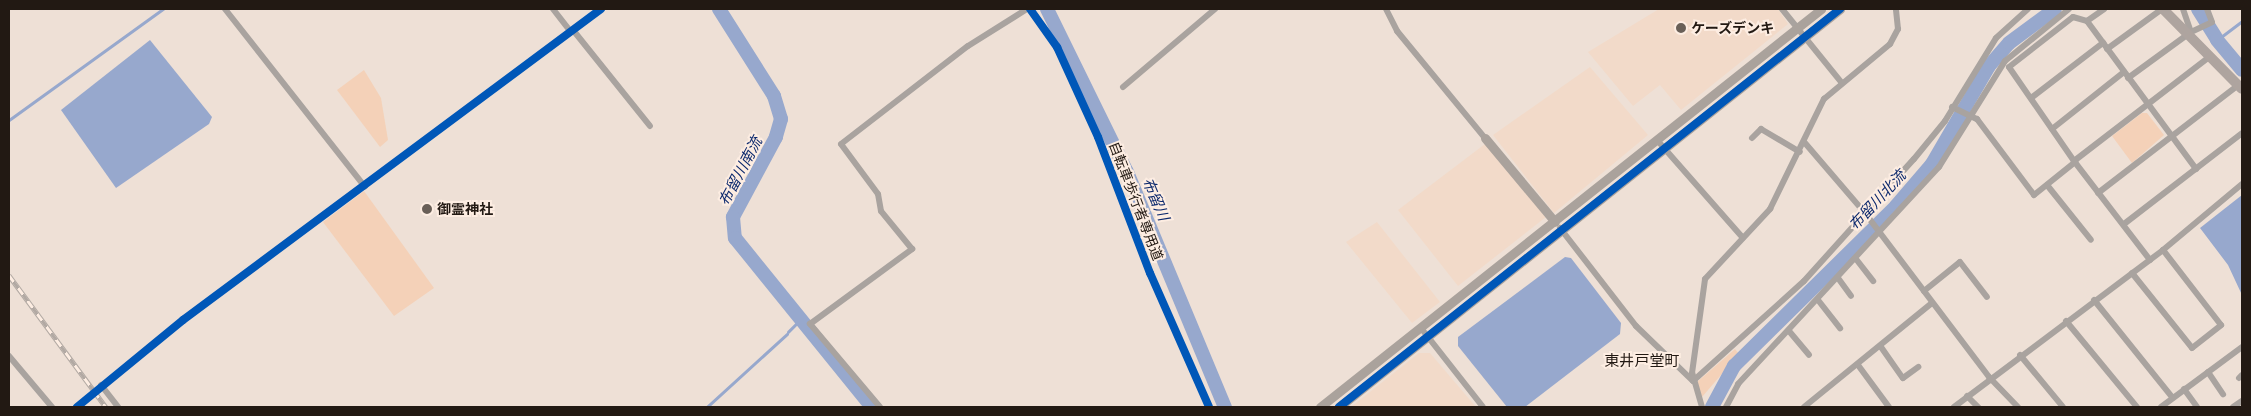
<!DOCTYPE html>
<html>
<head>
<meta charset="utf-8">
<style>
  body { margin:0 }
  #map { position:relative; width:2251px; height:416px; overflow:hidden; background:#eee0d6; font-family:"PT Sans","Noto Sans JP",sans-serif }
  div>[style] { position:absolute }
  .built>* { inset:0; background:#f2dac9 }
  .green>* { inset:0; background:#f4d1b8 }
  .water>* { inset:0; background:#97a8cd }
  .stream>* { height:2.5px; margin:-1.25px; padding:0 1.25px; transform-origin:1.25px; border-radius:1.25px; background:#97a8cd }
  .river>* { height:14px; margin:-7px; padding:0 7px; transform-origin:7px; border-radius:7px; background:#97a8cd }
  .street>* { height:6px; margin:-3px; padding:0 3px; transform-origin:3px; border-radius:3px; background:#a9a39f }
  .secondary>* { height:9px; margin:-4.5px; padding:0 4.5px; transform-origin:4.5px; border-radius:4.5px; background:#aaa29c }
  .primary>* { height:10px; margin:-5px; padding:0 5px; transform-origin:5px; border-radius:5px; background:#aea49f }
  .rail>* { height:4.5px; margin-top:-2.25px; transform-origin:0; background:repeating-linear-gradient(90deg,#fdede2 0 8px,#b2a9a3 0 16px); box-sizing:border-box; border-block:1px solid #b2a9a3 }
  .cycleway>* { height:8px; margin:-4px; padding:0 4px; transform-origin:4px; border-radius:4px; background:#0057b8 }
  .dots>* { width:14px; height:14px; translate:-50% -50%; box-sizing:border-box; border:2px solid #fdede2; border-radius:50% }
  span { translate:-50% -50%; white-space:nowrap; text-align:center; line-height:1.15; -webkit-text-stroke:4px #fdede2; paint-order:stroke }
  .poi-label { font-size:14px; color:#221913; font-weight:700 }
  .left { translate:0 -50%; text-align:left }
  .street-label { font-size:14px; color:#221913 }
  .water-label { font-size:15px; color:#0c296d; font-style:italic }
  .neighbourhood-label { font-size:15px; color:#221913 }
  .frame { position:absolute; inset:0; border:10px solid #221913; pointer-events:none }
</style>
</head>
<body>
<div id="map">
  <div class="built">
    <i style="clip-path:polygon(1659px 9px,1778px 9px,1788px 24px,1681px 110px,1660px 85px,1633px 106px,1588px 52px)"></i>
    <i style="clip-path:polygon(1590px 67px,1648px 135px,1554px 213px,1493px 135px)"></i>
    <i style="clip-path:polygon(1485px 144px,1546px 217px,1458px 286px,1398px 210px)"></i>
    <i style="clip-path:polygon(1377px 222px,1440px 302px,1412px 323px,1346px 242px)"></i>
    <i style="clip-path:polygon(1419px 353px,1430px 353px,1476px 407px,1351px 407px)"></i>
  </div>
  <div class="green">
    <i style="clip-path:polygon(364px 70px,381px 98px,388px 140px,380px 147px,337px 90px)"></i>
    <i style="clip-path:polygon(2142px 113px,2147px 113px,2164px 135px,2132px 163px,2112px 136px)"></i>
    <i style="clip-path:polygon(364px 191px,434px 288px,394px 316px,323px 222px)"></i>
    <i style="clip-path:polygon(1735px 349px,1739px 354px,1702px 397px,1697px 382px)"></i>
  </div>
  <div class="water">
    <i style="clip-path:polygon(150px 40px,212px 117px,209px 124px,116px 188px,61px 110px)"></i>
    <i style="clip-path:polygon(2242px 195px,2242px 295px,2228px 265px,2200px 228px)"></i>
    <i style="clip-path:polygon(1565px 257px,1571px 258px,1621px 323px,1620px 334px,1525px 407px,1507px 407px,1458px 346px,1458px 337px)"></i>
  </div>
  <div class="stream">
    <i style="left:2217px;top:40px;width:31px;rotate:-37deg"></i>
    <i style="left:9px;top:120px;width:190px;rotate:-35.8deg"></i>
    <i style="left:788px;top:332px;width:16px;rotate:-45deg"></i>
    <i style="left:707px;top:407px;width:108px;rotate:-42.4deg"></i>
  </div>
  <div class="river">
    <i style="left:719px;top:9px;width:103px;rotate:57.7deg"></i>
    <i style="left:774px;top:96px;width:24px;rotate:73deg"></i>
    <i style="left:781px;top:119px;width:19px;rotate:106deg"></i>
    <i style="left:776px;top:137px;width:91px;rotate:118.3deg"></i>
    <i style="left:733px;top:217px;width:21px;rotate:85deg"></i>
    <i style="left:735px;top:238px;width:218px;rotate:51deg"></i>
    <i style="left:1047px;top:9px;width:182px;rotate:63.9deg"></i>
    <i style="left:1127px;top:172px;width:255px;rotate:67.4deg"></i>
    <i style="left:2198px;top:9px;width:36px;rotate:58deg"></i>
    <i style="left:2217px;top:40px;width:39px;rotate:50deg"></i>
    <i style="left:1712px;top:407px;width:47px;rotate:-61.8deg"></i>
    <i style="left:1734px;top:366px;width:228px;rotate:-44.6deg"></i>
    <i style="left:1896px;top:206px;width:55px;rotate:-49.4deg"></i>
    <i style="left:1932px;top:164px;width:113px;rotate:-59.8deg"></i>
    <i style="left:1989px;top:66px;width:30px;rotate:-49deg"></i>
    <i style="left:2009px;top:43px;width:57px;rotate:-36.5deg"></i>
  </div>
  <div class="street">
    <i style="left:225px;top:9px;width:226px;rotate:51.8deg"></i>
    <i style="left:553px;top:9px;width:29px;rotate:52deg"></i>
    <i style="left:1386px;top:9px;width:25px;rotate:63deg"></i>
    <i style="left:1397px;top:31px;width:139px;rotate:50.6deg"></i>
    <i style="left:1782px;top:9px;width:95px;rotate:51deg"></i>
    <i style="left:2183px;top:9px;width:24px;rotate:71deg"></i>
    <i style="left:2087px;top:21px;width:21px;rotate:-35deg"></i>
    <i style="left:573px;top:30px;width:123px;rotate:51.3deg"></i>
    <i style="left:2107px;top:49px;width:68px;rotate:-36deg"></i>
    <i style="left:2128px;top:78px;width:78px;rotate:-36.1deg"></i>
    <i style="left:2191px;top:32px;width:23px;rotate:-25deg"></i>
    <i style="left:2212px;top:22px;width:14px;rotate:-111deg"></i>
    <i style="left:1123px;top:87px;width:121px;rotate:-40.3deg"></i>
    <i style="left:2031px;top:98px;width:91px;rotate:-37.4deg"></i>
    <i style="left:1952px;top:107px;width:28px;rotate:26deg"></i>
    <i style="left:1977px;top:119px;width:95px;rotate:53.1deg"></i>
    <i style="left:2034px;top:195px;width:53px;rotate:-38.8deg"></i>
    <i style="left:2052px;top:129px;width:92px;rotate:-38.4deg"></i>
    <i style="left:1752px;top:138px;width:13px;rotate:-45deg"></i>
    <i style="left:1761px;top:129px;width:45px;rotate:30.5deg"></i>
    <i style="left:1657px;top:140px;width:130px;rotate:48.7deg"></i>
    <i style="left:1805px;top:143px;width:92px;rotate:49.4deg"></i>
    <i style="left:1865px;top:213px;width:206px;rotate:52.9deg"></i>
    <i style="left:1989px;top:377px;width:42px;rotate:46deg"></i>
    <i style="left:2074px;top:161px;width:170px;rotate:-37.6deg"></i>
    <i style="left:2047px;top:185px;width:70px;rotate:51.3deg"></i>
    <i style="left:2098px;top:193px;width:177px;rotate:-37.6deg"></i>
    <i style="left:2124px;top:224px;width:149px;rotate:-37.6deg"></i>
    <i style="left:1560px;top:228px;width:124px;rotate:52.2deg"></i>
    <i style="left:1636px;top:326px;width:79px;rotate:44deg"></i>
    <i style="left:1856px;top:259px;width:28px;rotate:52deg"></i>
    <i style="left:2150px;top:260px;width:125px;rotate:-127.5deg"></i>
    <i style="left:2074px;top:161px;width:114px;rotate:-124.7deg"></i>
    <i style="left:2009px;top:67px;width:81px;rotate:-38deg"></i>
    <i style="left:2073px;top:17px;width:15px;rotate:16deg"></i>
    <i style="left:2087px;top:21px;width:184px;rotate:53.6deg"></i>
    <i style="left:2132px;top:273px;width:96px;rotate:51.3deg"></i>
    <i style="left:2192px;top:348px;width:37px;rotate:-38deg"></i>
    <i style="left:2221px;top:325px;width:95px;rotate:-127.7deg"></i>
    <i style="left:1838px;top:278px;width:22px;rotate:54deg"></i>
    <i style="left:1924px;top:291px;width:46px;rotate:-38.9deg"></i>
    <i style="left:1960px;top:262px;width:44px;rotate:52.4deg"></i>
    <i style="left:1818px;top:300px;width:36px;rotate:52deg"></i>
    <i style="left:2094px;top:300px;width:124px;rotate:51.2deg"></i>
    <i style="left:2066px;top:321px;width:112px;rotate:50.5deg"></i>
    <i style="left:1421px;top:328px;width:100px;rotate:51.9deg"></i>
    <i style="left:1789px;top:331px;width:31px;rotate:50deg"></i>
    <i style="left:1881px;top:347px;width:38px;rotate:55deg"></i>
    <i style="left:1903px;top:378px;width:19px;rotate:-36deg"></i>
    <i style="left:2020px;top:355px;width:67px;rotate:50.4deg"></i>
    <i style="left:9px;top:356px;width:67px;rotate:49.9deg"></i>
    <i style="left:1858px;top:365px;width:52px;rotate:53.6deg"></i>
    <i style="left:2208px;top:372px;width:27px;rotate:56deg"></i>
    <i style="left:2239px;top:378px;width:4px;rotate:-45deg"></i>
    <i style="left:1693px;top:381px;width:149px;rotate:-42deg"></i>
    <i style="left:1804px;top:281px;width:164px;rotate:-48deg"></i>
    <i style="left:1914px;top:159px;width:49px;rotate:-50.8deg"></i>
    <i style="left:1945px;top:121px;width:97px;rotate:-58.4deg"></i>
    <i style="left:1996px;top:38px;width:43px;rotate:-42.2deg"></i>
    <i style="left:101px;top:385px;width:28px;rotate:52deg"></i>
    <i style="left:2184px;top:389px;width:22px;rotate:54deg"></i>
    <i style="left:1967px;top:396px;width:16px;rotate:45deg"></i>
    <i style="left:77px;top:407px;width:137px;rotate:-39.4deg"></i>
    <i style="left:183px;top:320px;width:521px;rotate:-36.65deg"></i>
    <i style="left:880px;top:407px;width:109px;rotate:-130.1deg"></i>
    <i style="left:810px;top:324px;width:127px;rotate:-36.3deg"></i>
    <i style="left:912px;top:249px;width:49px;rotate:-129.2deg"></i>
    <i style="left:881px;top:211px;width:17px;rotate:-100deg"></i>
    <i style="left:878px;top:194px;width:62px;rotate:-126.5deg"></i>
    <i style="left:841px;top:144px;width:160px;rotate:-37.7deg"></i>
    <i style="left:968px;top:46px;width:70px;rotate:-32.1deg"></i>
    <i style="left:1702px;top:407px;width:35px;rotate:-106deg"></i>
    <i style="left:1692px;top:373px;width:95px;rotate:-82.1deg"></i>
    <i style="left:1705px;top:279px;width:96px;rotate:-47.1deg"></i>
    <i style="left:1770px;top:209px;width:123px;rotate:-63.9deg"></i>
    <i style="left:1824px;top:99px;width:86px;rotate:-39.8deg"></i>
    <i style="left:1890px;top:44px;width:17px;rotate:-62deg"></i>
    <i style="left:1898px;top:29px;width:20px;rotate:-96deg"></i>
    <i style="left:1726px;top:407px;width:26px;rotate:-62deg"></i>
    <i style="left:1738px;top:384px;width:296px;rotate:-47.2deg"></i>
    <i style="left:1939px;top:167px;width:125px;rotate:-58.1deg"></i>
    <i style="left:2005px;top:61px;width:82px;rotate:-39.1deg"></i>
    <i style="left:1804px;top:407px;width:165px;rotate:-39.1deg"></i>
    <i style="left:1954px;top:407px;width:261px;rotate:-36.9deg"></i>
    <i style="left:2163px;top:250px;width:103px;rotate:-39.9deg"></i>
    <i style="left:2161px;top:407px;width:101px;rotate:-36.5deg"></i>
    <i style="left:2233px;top:407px;width:11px;rotate:-34deg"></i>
  </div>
  <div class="secondary">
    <i style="left:1485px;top:138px;width:109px;rotate:50.2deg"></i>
    <i style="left:1320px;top:407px;width:640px;rotate:-38.46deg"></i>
    <i style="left:1339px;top:407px;width:640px;rotate:-38.46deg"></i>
  </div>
  <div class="primary">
    <i style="left:2163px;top:9px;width:112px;rotate:45.4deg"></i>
  </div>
  <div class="rail">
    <i style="left:9px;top:275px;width:164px;rotate:53.7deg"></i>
  </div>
  <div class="cycleway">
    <i style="left:1030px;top:9px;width:47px;rotate:54.6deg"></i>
    <i style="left:1057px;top:47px;width:99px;rotate:65.5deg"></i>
    <i style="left:1098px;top:137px;width:146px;rotate:69.1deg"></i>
    <i style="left:1150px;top:273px;width:146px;rotate:66.2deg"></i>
    <i style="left:77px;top:407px;width:137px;rotate:-39.4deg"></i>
    <i style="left:183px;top:320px;width:521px;rotate:-36.65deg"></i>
    <i style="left:1339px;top:407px;width:640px;rotate:-38.46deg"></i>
  </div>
  <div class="dots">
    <i style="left:1681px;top:28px;background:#695f57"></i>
    <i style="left:427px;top:209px;background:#695f57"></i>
  </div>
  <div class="poi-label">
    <span class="left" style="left:1691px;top:28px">ケーズデンキ</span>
    <span class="left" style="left:437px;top:209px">御霊神社</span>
  </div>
  <div class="street-label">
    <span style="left:1136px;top:201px;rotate:69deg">自転車歩行者専用道</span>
  </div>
  <div class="water-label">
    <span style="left:740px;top:171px;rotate:-62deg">布留川南流</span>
    <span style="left:1156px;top:199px;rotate:67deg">布留川</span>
    <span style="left:1877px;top:200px;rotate:-47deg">布留川北流</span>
  </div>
  <div class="neighbourhood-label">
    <span style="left:1642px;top:361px">東井戸堂町</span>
  </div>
  <div class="frame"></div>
</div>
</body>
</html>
